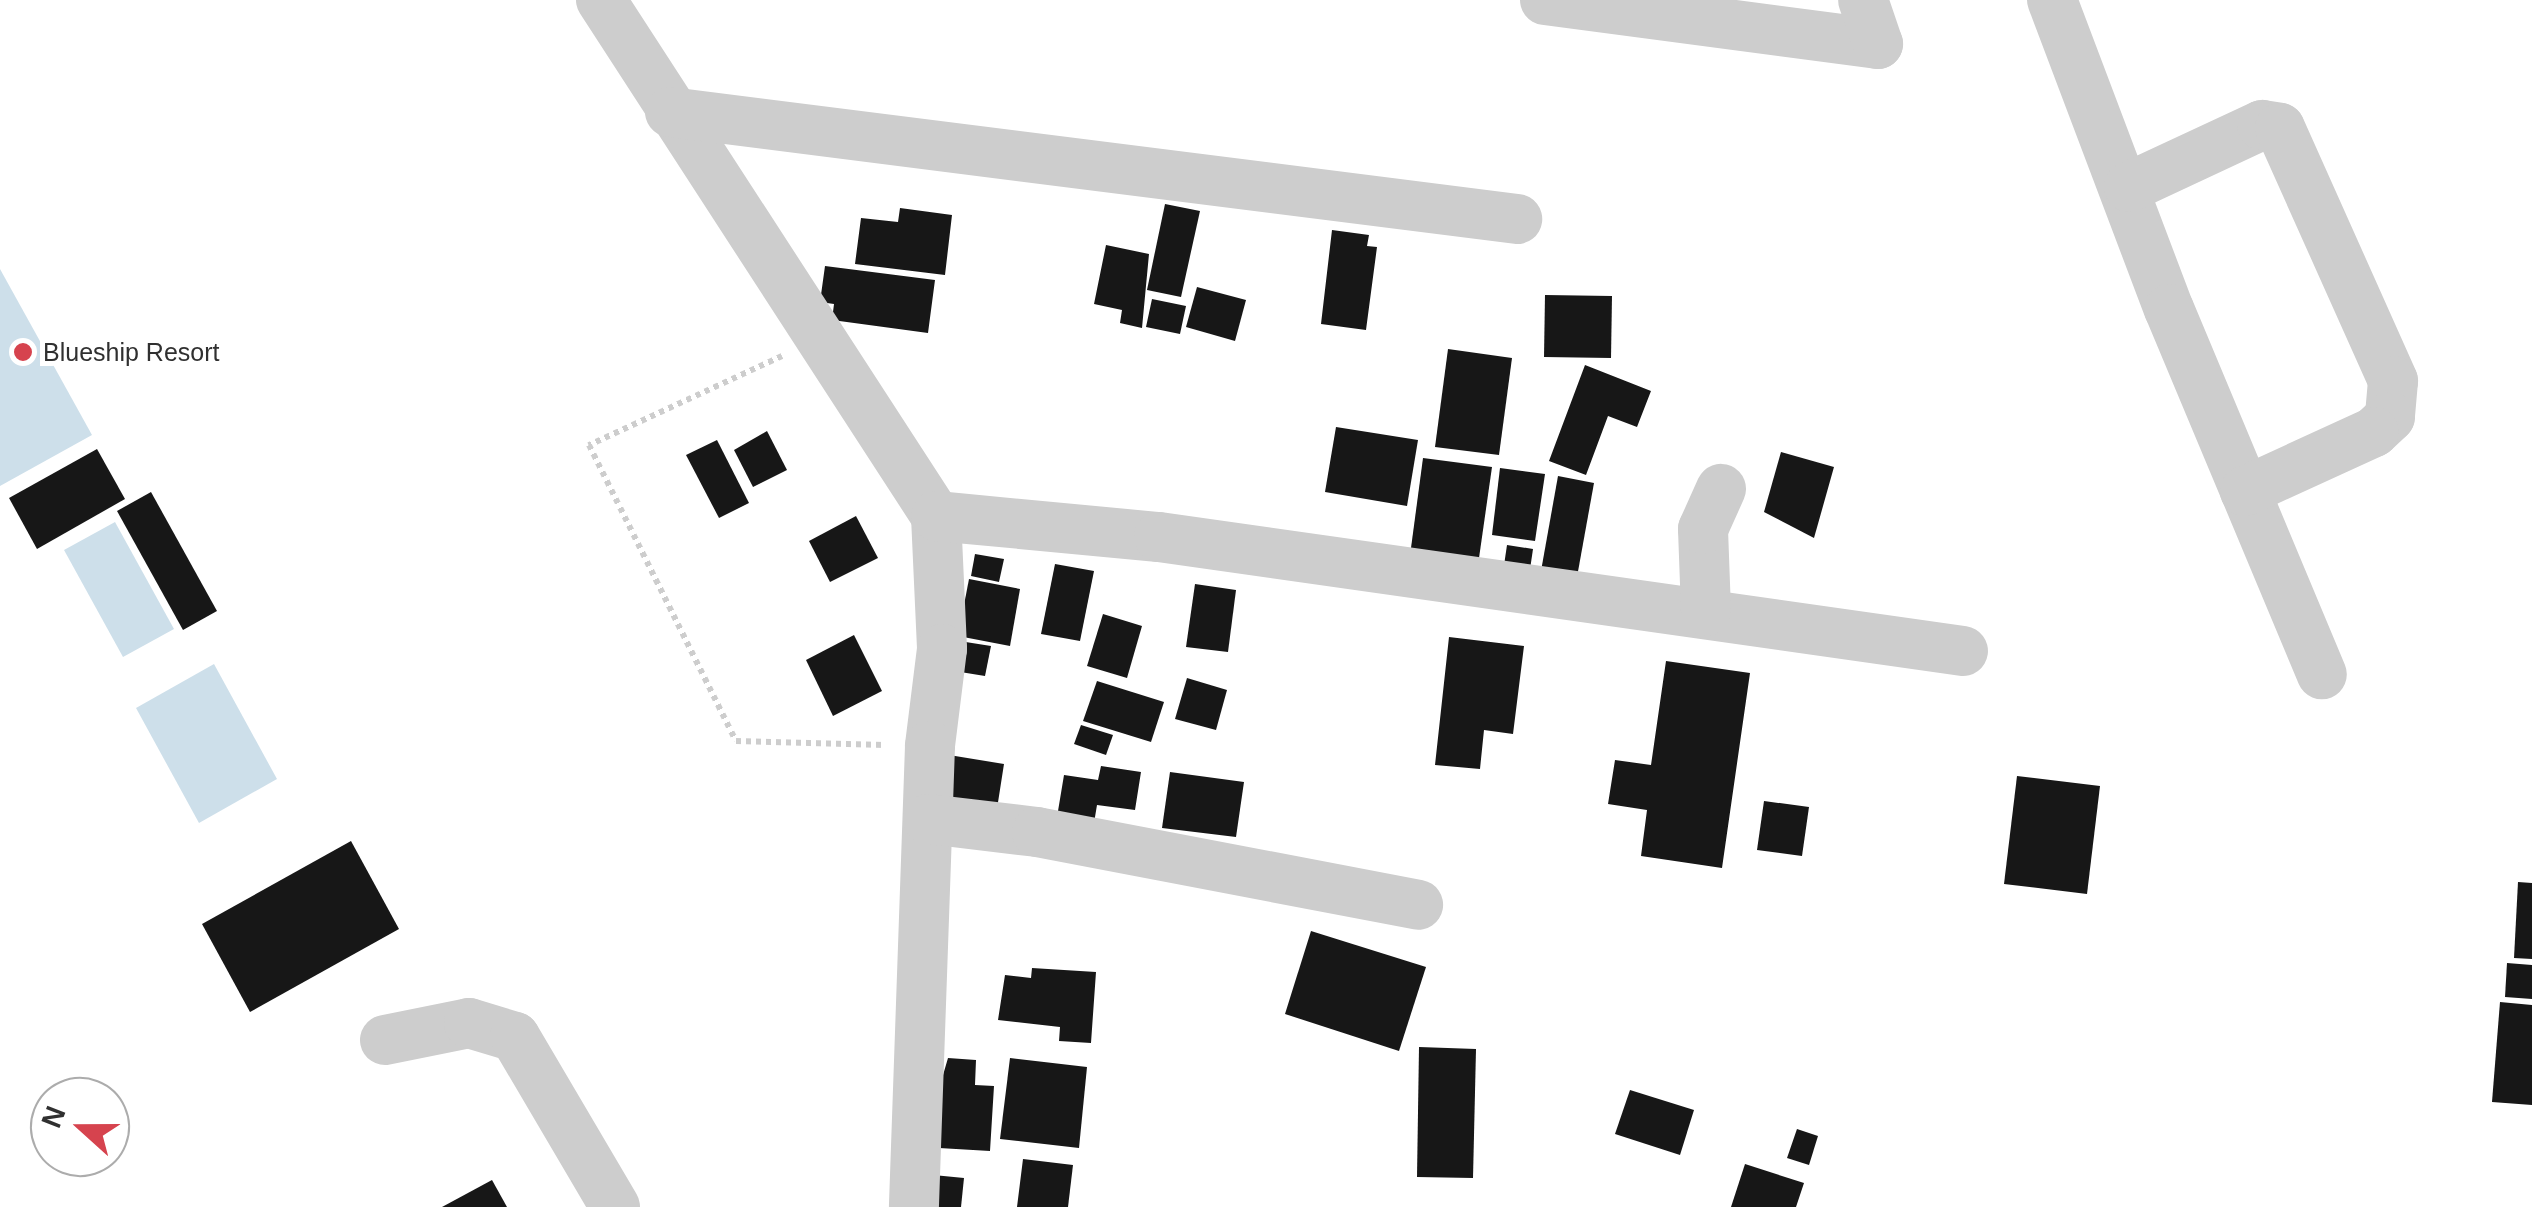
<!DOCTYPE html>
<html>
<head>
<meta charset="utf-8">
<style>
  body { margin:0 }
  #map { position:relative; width:2532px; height:1207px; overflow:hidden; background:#fff; font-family:Helvetica,sans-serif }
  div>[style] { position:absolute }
  .water>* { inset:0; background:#cddfea }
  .building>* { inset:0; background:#171717 }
  .path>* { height:6px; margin-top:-3px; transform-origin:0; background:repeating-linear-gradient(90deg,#cdcdcd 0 5px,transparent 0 10px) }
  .minor>* { height:50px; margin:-25px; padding:0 25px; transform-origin:25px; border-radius:25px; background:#cdcdcd }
  .dots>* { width:28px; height:28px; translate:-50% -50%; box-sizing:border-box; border:5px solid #fff; border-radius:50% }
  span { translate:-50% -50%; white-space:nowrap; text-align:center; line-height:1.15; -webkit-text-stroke:10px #fff; paint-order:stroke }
  .poi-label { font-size:25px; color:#303030 }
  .left { translate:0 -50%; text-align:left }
  .north { position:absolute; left:30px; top:1077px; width:100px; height:100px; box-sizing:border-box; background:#fff; border:2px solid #acacac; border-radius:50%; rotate:291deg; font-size:28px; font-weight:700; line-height:40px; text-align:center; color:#303030 }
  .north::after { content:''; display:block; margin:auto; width:35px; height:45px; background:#d6434e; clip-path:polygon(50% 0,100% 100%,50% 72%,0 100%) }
</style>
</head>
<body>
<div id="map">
  <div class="water">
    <i style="clip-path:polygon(0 269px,92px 435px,0 486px)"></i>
    <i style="clip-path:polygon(115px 522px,174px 629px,123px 657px,64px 550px)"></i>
    <i style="clip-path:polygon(214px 664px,277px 779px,199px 823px,136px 708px)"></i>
  </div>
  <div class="building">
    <i style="clip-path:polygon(1165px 204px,1200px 211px,1181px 297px,1147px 290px)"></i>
    <i style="clip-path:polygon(900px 208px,952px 215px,945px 275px,855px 264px,861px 218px,898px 222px)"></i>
    <i style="clip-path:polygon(1332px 230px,1369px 235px,1367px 246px,1377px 247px,1366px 330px,1321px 324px)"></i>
    <i style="clip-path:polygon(1106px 245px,1149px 254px,1142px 328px,1120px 323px,1122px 310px,1094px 304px)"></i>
    <i style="clip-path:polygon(825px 266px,935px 280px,928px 333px,832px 320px,834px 304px,820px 302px)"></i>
    <i style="clip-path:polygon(1197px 287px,1246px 300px,1235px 341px,1186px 327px)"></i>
    <i style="clip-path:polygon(1545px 295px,1612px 296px,1611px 358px,1544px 357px)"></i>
    <i style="clip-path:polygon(1152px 299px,1186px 306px,1180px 334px,1146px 327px)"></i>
    <i style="clip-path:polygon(1448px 349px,1512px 358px,1499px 455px,1435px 447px)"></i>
    <i style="clip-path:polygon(1585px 365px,1651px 391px,1637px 427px,1608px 416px,1586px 475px,1549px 461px)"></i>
    <i style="clip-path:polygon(1336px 427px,1418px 440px,1407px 506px,1325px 492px)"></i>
    <i style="clip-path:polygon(767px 431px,787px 470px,753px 487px,734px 450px)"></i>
    <i style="clip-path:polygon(717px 440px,749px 503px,719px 518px,686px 455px)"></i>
    <i style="clip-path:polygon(97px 449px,125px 499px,37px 549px,9px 498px)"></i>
    <i style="clip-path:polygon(1781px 452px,1834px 467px,1814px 538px,1764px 512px)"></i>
    <i style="clip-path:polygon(1423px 458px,1492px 467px,1477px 572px,1409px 563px)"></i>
    <i style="clip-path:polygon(1500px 468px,1545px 474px,1535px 541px,1492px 535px)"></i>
    <i style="clip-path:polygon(1558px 476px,1594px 483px,1577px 577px,1541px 571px)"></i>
    <i style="clip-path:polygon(151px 492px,217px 611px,183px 630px,117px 511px)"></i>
    <i style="clip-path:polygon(856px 516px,878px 558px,830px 582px,809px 541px)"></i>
    <i style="clip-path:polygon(1507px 545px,1533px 549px,1528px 583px,1502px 579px)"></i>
    <i style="clip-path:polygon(975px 554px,1004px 559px,999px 582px,971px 576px)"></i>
    <i style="clip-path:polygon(1055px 564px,1094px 571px,1080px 641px,1041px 634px)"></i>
    <i style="clip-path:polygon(969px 579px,1020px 589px,1010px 646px,958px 636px)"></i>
    <i style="clip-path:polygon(1195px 584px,1236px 590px,1228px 652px,1186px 647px)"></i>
    <i style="clip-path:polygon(1103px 614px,1142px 626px,1127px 678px,1087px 666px)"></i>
    <i style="clip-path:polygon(854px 635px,882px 691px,833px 716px,806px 660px)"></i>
    <i style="clip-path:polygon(1449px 637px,1524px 646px,1513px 734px,1484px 730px,1480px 769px,1435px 765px)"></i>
    <i style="clip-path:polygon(953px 640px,991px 646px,985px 676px,948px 670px)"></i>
    <i style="clip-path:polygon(1666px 661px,1750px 673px,1722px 868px,1641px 856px,1647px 810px,1608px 804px,1615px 760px,1651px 765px)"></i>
    <i style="clip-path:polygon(1187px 678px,1227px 690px,1216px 730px,1175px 719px)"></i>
    <i style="clip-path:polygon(1097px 681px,1164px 702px,1151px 742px,1083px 721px)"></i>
    <i style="clip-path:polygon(1081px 725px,1113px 735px,1106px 755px,1074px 744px)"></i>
    <i style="clip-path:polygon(949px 755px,1004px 764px,996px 815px,941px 806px)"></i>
    <i style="clip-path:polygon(1101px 766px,1141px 772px,1135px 810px,1097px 805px,1094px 823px,1057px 817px,1064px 775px,1098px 780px)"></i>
    <i style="clip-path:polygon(1170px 772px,1244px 782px,1236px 837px,1162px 828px)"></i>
    <i style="clip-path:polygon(2017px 776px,2100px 786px,2087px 894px,2004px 884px)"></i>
    <i style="clip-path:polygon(1764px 801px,1809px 807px,1802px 856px,1757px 850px)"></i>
    <i style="clip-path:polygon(351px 841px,399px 929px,250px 1012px,202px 924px)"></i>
    <i style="clip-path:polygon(2518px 882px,2532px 883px,2532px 959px,2514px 958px)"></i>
    <i style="clip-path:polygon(1311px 931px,1426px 967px,1399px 1051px,1285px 1014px)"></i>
    <i style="clip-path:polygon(2507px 963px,2532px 965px,2532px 999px,2505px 997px)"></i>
    <i style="clip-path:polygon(1032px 968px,1096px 972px,1091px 1043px,1059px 1041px,1060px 1027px,998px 1020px,1005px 975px,1031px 978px)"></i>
    <i style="clip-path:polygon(2500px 1002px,2532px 1005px,2532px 1105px,2492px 1102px)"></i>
    <i style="clip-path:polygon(1419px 1047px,1476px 1049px,1473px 1178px,1417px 1177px)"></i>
    <i style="clip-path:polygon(948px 1058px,976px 1060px,975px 1085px,994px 1086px,990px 1151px,922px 1147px)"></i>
    <i style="clip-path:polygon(1010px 1058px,1087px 1067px,1079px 1148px,1000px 1139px)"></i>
    <i style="clip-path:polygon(1630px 1090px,1694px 1110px,1680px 1155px,1615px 1134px)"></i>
    <i style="clip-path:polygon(1797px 1129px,1818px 1136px,1809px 1165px,1787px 1158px)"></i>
    <i style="clip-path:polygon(1023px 1159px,1073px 1165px,1068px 1207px,1017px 1207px)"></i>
    <i style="clip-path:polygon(1745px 1164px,1804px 1183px,1796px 1207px,1731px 1207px)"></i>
    <i style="clip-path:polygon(923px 1174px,964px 1178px,961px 1207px,920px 1207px)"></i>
    <i style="clip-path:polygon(492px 1180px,507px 1207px,442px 1207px)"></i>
  </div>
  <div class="path">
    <i style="left:782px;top:356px;width:213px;rotate:155.2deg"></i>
    <i style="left:589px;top:445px;width:330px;rotate:63.6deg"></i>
    <i style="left:736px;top:741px;width:149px;rotate:1.5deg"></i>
  </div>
  <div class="minor">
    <i style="left:601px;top:0;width:615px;rotate:57.01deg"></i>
    <i style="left:936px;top:516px;width:133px;rotate:87.4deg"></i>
    <i style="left:942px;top:649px;width:98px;rotate:97.1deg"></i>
    <i style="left:930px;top:746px;width:461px;rotate:92deg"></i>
    <i style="left:1545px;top:0;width:336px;rotate:7.5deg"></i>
    <i style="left:1878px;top:44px;width:46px;rotate:-108.8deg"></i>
    <i style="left:2052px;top:0;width:330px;rotate:69.3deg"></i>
    <i style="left:2169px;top:309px;width:396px;rotate:67.3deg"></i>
    <i style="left:670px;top:112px;width:854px;rotate:7.2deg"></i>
    <i style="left:2129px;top:187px;width:147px;rotate:-25deg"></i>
    <i style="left:2262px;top:125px;width:18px;rotate:9deg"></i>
    <i style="left:2280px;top:128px;width:277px;rotate:65.9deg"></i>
    <i style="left:2393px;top:381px;width:36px;rotate:95deg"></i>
    <i style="left:2390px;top:417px;width:22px;rotate:137deg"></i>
    <i style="left:2374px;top:432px;width:142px;rotate:155.4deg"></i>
    <i style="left:936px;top:516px;width:224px;rotate:5.4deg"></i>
    <i style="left:1159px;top:537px;width:812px;rotate:8.07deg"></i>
    <i style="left:1706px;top:611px;width:82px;rotate:-92.1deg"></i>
    <i style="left:1703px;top:529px;width:44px;rotate:-65.8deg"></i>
    <i style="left:928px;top:819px;width:110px;rotate:6.8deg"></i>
    <i style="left:1037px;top:832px;width:388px;rotate:10.8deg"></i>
    <i style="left:385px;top:1040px;width:86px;rotate:-11.4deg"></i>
    <i style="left:469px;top:1023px;width:48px;rotate:16.9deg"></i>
    <i style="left:515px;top:1037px;width:197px;rotate:59.5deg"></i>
  </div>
  <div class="dots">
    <i style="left:23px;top:352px;background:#d6434e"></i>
  </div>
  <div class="poi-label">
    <span class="left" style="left:43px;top:352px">Blueship Resort</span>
  </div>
  <div class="north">N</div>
</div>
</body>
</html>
